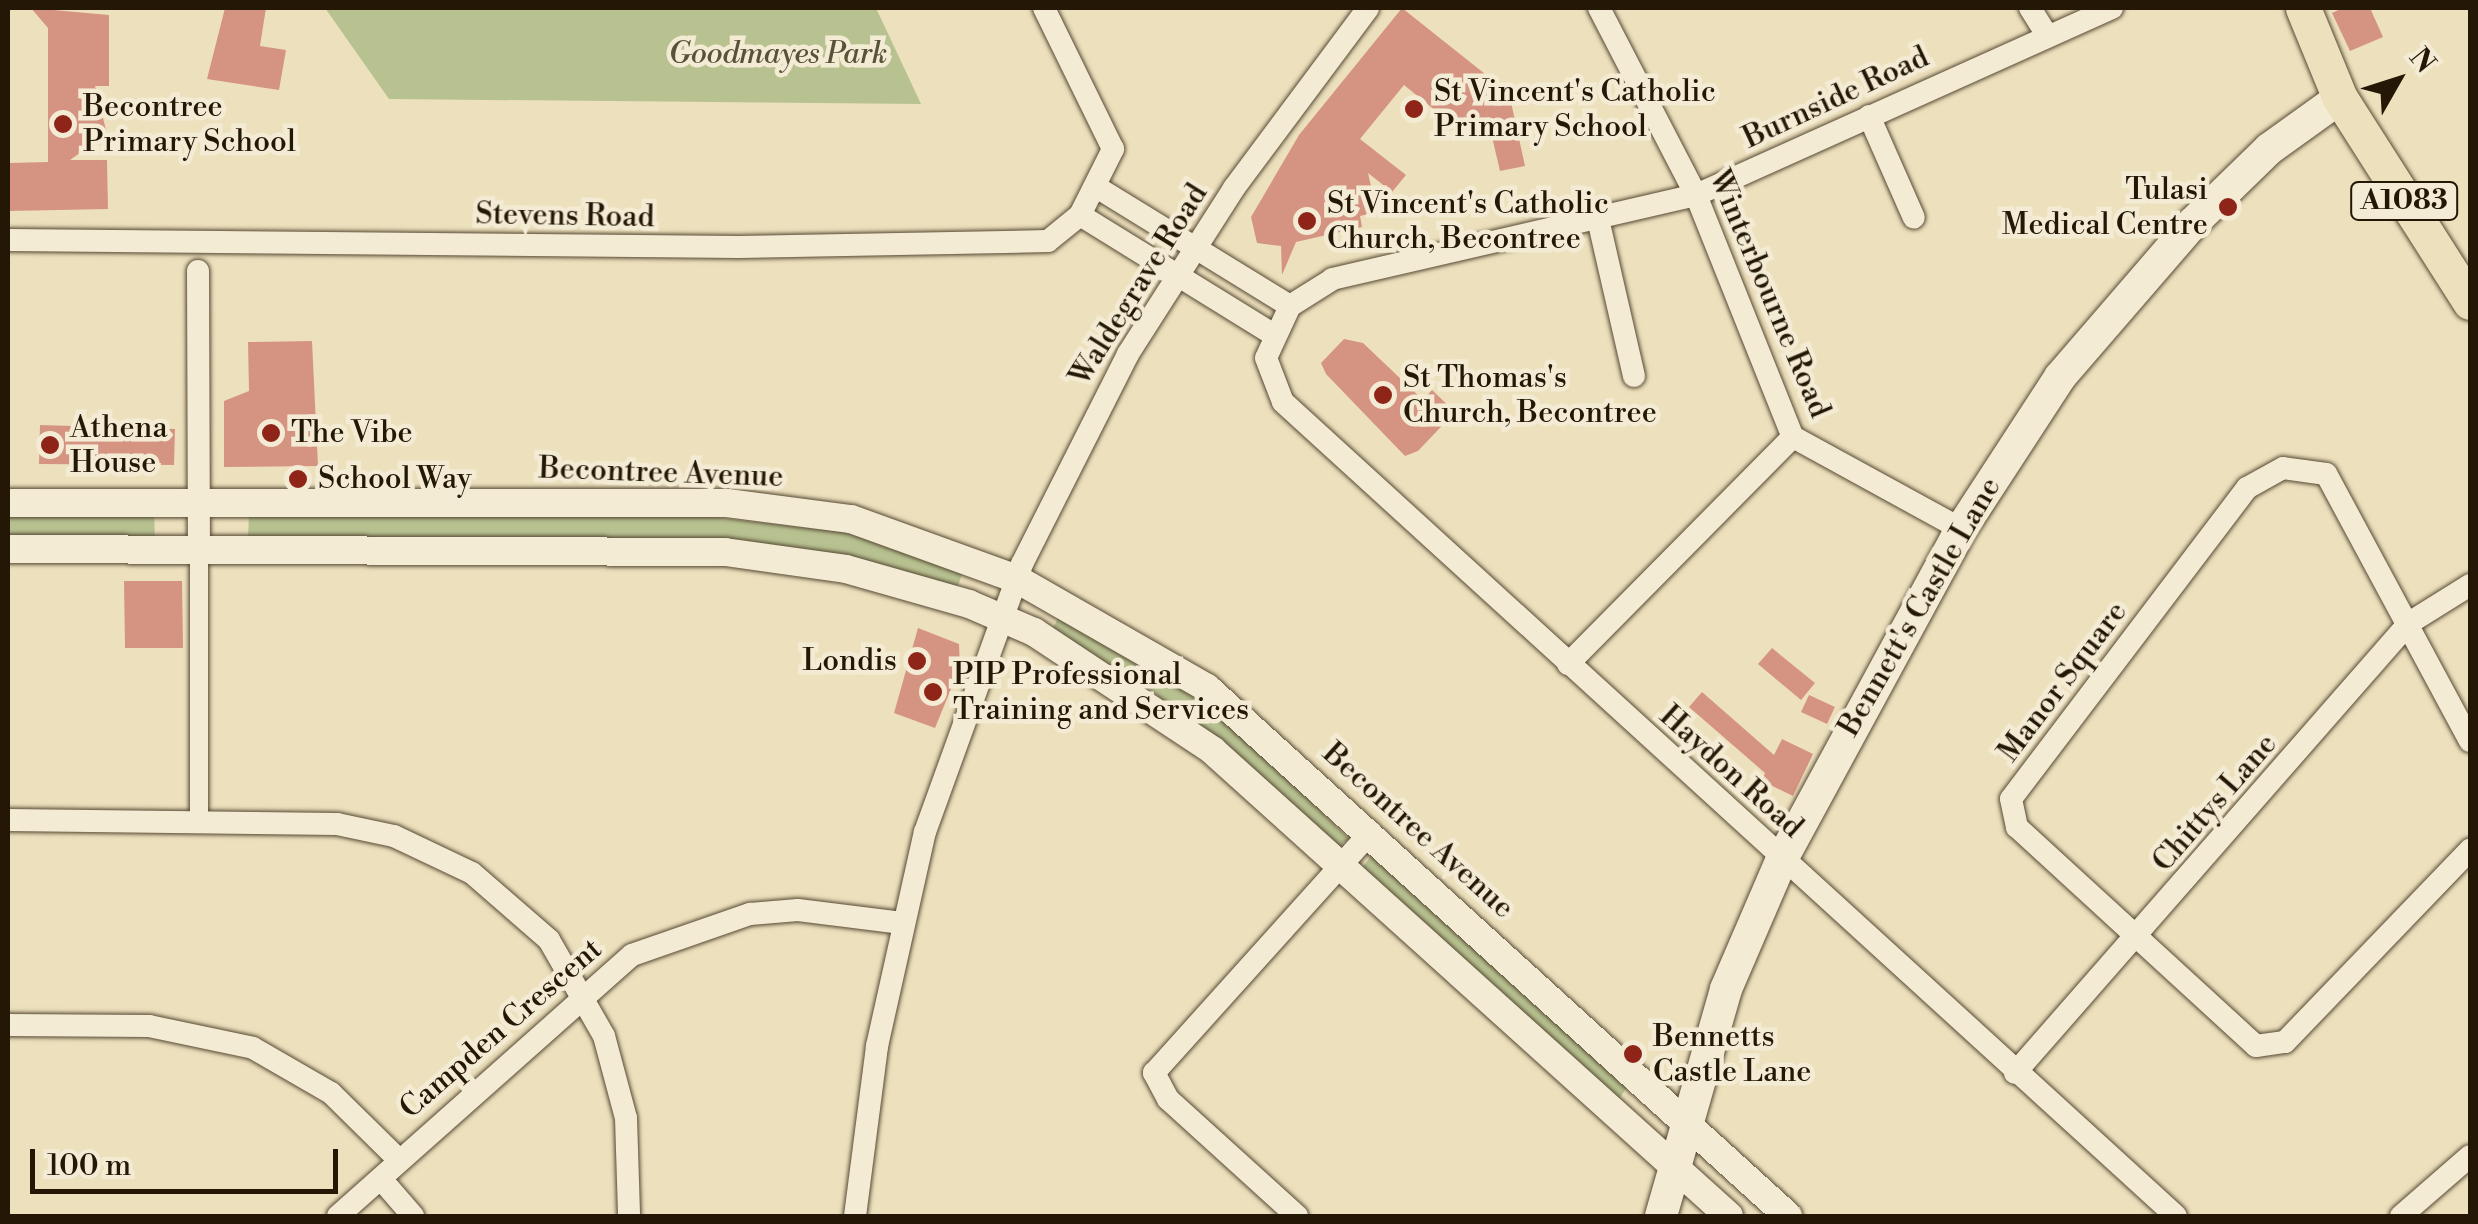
<!DOCTYPE html>
<html>
<head>
<meta charset="utf-8">
<style>
  body { margin:0 }
  #map { position:relative; width:2478px; height:1224px; overflow:hidden; background:#ede0bd; font-family:"Libre Bodoni",serif }
  div>[style] { position:absolute }
  .green>* { inset:0; background:#b8c291 }
  .building>* { inset:0; background:#d59482 }
  .roads { filter:drop-shadow(0 0 2px #564933) drop-shadow(0 0 2px #564933) }
  .pedestrian>* { height:18px; margin:-9px; padding:0 9px; transform-origin:9px; border-radius:9px; background:#f3ebd4 }
  .minor>* { height:22px; margin:-11px; padding:0 11px; transform-origin:11px; border-radius:11px; background:#f3ebd4 }
  .tertiary>* { height:28px; margin:-14px; padding:0 14px; transform-origin:14px; border-radius:14px; background:#f3ebd4 }
  .secondary>* { height:32px; margin:-16px; padding:0 16px; transform-origin:16px; border-radius:16px; background:#f3ebd4 }
  .primary>* { height:35px; margin:-17.5px; padding:0 17.5px; transform-origin:17.5px; border-radius:17.5px; background:#ede0bd }
  .dots>* { width:28px; height:28px; translate:-50% -50%; box-sizing:border-box; border:5px solid #f3ebd4; border-radius:50% }
  span { translate:-50% -50%; white-space:nowrap; text-align:center; line-height:1.15; -webkit-text-stroke:9px #f3ebd4; paint-order:stroke }
  .shield-label span { padding:2px 8px; background:#f3ebd4; border:2px solid; border-radius:8px; -webkit-text-stroke-width:0 }
  .shield-label { font-size:28px; color:#241705; font-weight:700 }
  .park-label { font-size:30px; color:#585336; font-style:italic }
  .poi-label { font-size:30px; color:#241705 }
  .left { translate:0 -50%; text-align:left }
  .right { translate:-100% -50%; text-align:right }
  .street-label { font-size:30px; color:#241705 }
  .frame { position:absolute; inset:0; border:10px solid #241705; pointer-events:none }
  .north { position:absolute; left:2348px; top:30px; width:100px; height:100px; -webkit-text-stroke:8px #f3ebd4; paint-order:stroke; rotate:51deg; font-size:28px; font-weight:700; line-height:40px; text-align:center; color:#241705 }
  .north::after { content:''; display:block; margin:auto; width:35px; height:45px; background:#241705; clip-path:polygon(50% 0,100% 100%,50% 72%,0 100%) }
  .scale { position:absolute; left:30px; top:1149px; width:308px; height:45px; box-sizing:border-box; border:5px solid #241705; border-top:0; padding-left:12px; font-size:30px; line-height:35px; white-space:nowrap; color:#241705; -webkit-text-stroke:8px #f3ebd4; paint-order:stroke }
</style>
</head>
<body>
<div id="map">
  <div class="green">
    <i style="clip-path:polygon(325px 8px,876px 8px,921px 104px,389px 99px)"></i>
    <i style="clip-path:polygon(8px 512px,154px 513px,155px 538px,8px 537px)"></i>
    <i style="clip-path:polygon(249px 512px,695px 515px,842px 532px,964px 568px,956px 592px,897px 573px,248px 540px)"></i>
    <i style="clip-path:polygon(1062px 609px,1210px 702px,1349px 839px,1338px 846px,1151px 690px,1051px 633px)"></i>
    <i style="clip-path:polygon(1371px 856px,1627px 1087px,1617px 1102px,1362px 868px)"></i>
  </div>
  <div class="building">
    <i style="clip-path:polygon(31px 8px,109px 15px,109px 86px,95px 86px,107px 134px,70px 160px,107px 160px,108px 209px,8px 211px,8px 163px,48px 162px,48px 28px)"></i>
    <i style="clip-path:polygon(225px 8px,266px 8px,260px 46px,286px 50px,279px 90px,207px 79px)"></i>
    <i style="clip-path:polygon(1402px 8px,1509px 93px,1525px 166px,1500px 171px,1492px 137px,1473px 121px,1463px 133px,1404px 85px,1360px 139px,1406px 175px,1392px 192px,1368px 173px,1377px 212px,1360px 216px,1362px 227px,1296px 242px,1282px 275px,1281px 246px,1257px 243px,1251px 217px,1299px 135px)"></i>
    <i style="clip-path:polygon(2343px 8px,2370px 8px,2383px 37px,2350px 51px,2332px 13px)"></i>
    <i style="clip-path:polygon(1344px 339px,1363px 343px,1423px 400px,1432px 390px,1455px 412px,1418px 451px,1405px 456px,1326px 374px,1321px 363px)"></i>
    <i style="clip-path:polygon(312px 341px,318px 466px,224px 467px,224px 401px,249px 391px,248px 342px)"></i>
    <i style="clip-path:polygon(40px 425px,175px 429px,174px 465px,39px 464px)"></i>
    <i style="clip-path:polygon(124px 581px,182px 581px,183px 648px,125px 648px)"></i>
    <i style="clip-path:polygon(918px 628px,959px 644px,960px 667px,935px 728px,894px 713px)"></i>
    <i style="clip-path:polygon(1772px 648px,1815px 683px,1801px 700px,1758px 664px)"></i>
    <i style="clip-path:polygon(1702px 692px,1774px 755px,1782px 739px,1813px 754px,1793px 796px,1762px 781px,1765px 773px,1689px 707px)"></i>
    <i style="clip-path:polygon(1809px 695px,1835px 707px,1827px 724px,1801px 712px)"></i>
  </div>
  <div class="roads">
    <div class="pedestrian">
      <i style="left:199px;top:820px;width:270px;rotate:-90deg"></i>
    </div>
    <div class="minor">
      <i style="left:1599px;top:8px;width:211px;rotate:62.6deg"></i>
      <i style="left:1696px;top:195px;width:261px;rotate:68.2deg"></i>
      <i style="left:1793px;top:437px;width:192px;rotate:28.7deg"></i>
      <i style="left:2030px;top:8px;width:31px;rotate:58deg"></i>
      <i style="left:2112px;top:8px;width:456px;rotate:155.8deg"></i>
      <i style="left:1696px;top:195px;width:373px;rotate:167deg"></i>
      <i style="left:1333px;top:279px;width:51px;rotate:147.9deg"></i>
      <i style="left:1290px;top:306px;width:57px;rotate:114.8deg"></i>
      <i style="left:1266px;top:358px;width:47px;rotate:68.9deg"></i>
      <i style="left:1283px;top:402px;width:1208px;rotate:42.35deg"></i>
      <i style="left:1869px;top:116px;width:111px;rotate:66.2deg"></i>
      <i style="left:1098px;top:188px;width:225px;rotate:31.6deg"></i>
      <i style="left:1080px;top:215px;width:227px;rotate:31.7deg"></i>
      <i style="left:1598px;top:219px;width:161px;rotate:77.1deg"></i>
      <i style="left:8px;top:240px;width:731px;rotate:0.55deg"></i>
      <i style="left:739px;top:247px;width:309px;rotate:-1.1deg"></i>
      <i style="left:1048px;top:241px;width:41px;rotate:-39.1deg"></i>
      <i style="left:1080px;top:215px;width:74px;rotate:-63.4deg"></i>
      <i style="left:1113px;top:149px;width:157px;rotate:-116.1deg"></i>
      <i style="left:198px;top:271px;width:279px;rotate:89.8deg"></i>
      <i style="left:1568px;top:664px;width:320px;rotate:-45.3deg"></i>
      <i style="left:2470px;top:741px;width:303px;rotate:-118.3deg"></i>
      <i style="left:2326px;top:474px;width:43px;rotate:-172.1deg"></i>
      <i style="left:2283px;top:468px;width:41px;rotate:150.9deg"></i>
      <i style="left:2247px;top:488px;width:390px;rotate:127.2deg"></i>
      <i style="left:2011px;top:799px;width:29px;rotate:78deg"></i>
      <i style="left:2017px;top:827px;width:324px;rotate:42.5deg"></i>
      <i style="left:2256px;top:1046px;width:29px;rotate:-8deg"></i>
      <i style="left:2285px;top:1042px;width:267px;rotate:-46.1deg"></i>
      <i style="left:8px;top:820px;width:329px;rotate:0.7deg"></i>
      <i style="left:337px;top:824px;width:58px;rotate:11.9deg"></i>
      <i style="left:394px;top:836px;width:86px;rotate:25.4deg"></i>
      <i style="left:472px;top:873px;width:102px;rotate:41deg"></i>
      <i style="left:549px;top:940px;width:111px;rotate:60.2deg"></i>
      <i style="left:604px;top:1036px;width:85px;rotate:75deg"></i>
      <i style="left:626px;top:1118px;width:98px;rotate:88.2deg"></i>
      <i style="left:8px;top:1025px;width:141px;rotate:0.4deg"></i>
      <i style="left:149px;top:1026px;width:106px;rotate:11.9deg"></i>
      <i style="left:253px;top:1048px;width:90px;rotate:30deg"></i>
      <i style="left:331px;top:1093px;width:95px;rotate:44.6deg"></i>
      <i style="left:2015px;top:1073px;width:598px;rotate:-48.8deg"></i>
      <i style="left:2409px;top:623px;width:72px;rotate:-31.9deg"></i>
      <i style="left:381px;top:1179px;width:49px;rotate:49.1deg"></i>
      <i style="left:338px;top:1216px;width:393px;rotate:-41.6deg"></i>
      <i style="left:632px;top:955px;width:125px;rotate:-19.2deg"></i>
      <i style="left:750px;top:914px;width:48px;rotate:-4.8deg"></i>
      <i style="left:798px;top:910px;width:105px;rotate:7.1deg"></i>
      <i style="left:855px;top:1216px;width:171px;rotate:-82.6deg"></i>
      <i style="left:877px;top:1046px;width:219px;rotate:-77.4deg"></i>
      <i style="left:925px;top:832px;width:285px;rotate:-70.1deg"></i>
      <i style="left:1022px;top:564px;width:235px;rotate:-63.2deg"></i>
      <i style="left:1128px;top:354px;width:197px;rotate:-57.4deg"></i>
      <i style="left:1234px;top:188px;width:224px;rotate:-53.3deg"></i>
      <i style="left:1297px;top:1216px;width:174px;rotate:-137.8deg"></i>
      <i style="left:1168px;top:1099px;width:30px;rotate:-118deg"></i>
      <i style="left:1154px;top:1073px;width:324px;rotate:-48deg"></i>
      <i style="left:2401px;top:1216px;width:91px;rotate:-41deg"></i>
    </div>
    <div class="tertiary">
      <i style="left:8px;top:503px;width:719px"></i>
      <i style="left:727px;top:503px;width:125px;rotate:7.4deg"></i>
      <i style="left:851px;top:519px;width:177px;rotate:19.9deg"></i>
      <i style="left:1017px;top:579px;width:219px;rotate:29.8deg"></i>
      <i style="left:1207px;top:688px;width:785px;rotate:42.26deg"></i>
      <i style="left:8px;top:549px;width:717px;rotate:0.24deg"></i>
      <i style="left:725px;top:552px;width:122px;rotate:8deg"></i>
      <i style="left:846px;top:569px;width:128px;rotate:15.9deg"></i>
      <i style="left:969px;top:604px;width:71px;rotate:23.3deg"></i>
      <i style="left:1034px;top:632px;width:214px;rotate:33.5deg"></i>
      <i style="left:1212px;top:750px;width:696px;rotate:42.03deg"></i>
    </div>
    <div class="secondary">
      <i style="left:1661px;top:1216px;width:236px;rotate:-74deg"></i>
      <i style="left:1726px;top:989px;width:142px;rotate:-66.7deg"></i>
      <i style="left:1782px;top:859px;width:375px;rotate:-61.5deg"></i>
      <i style="left:1961px;top:529px;width:181px;rotate:-56.9deg"></i>
      <i style="left:2060px;top:377px;width:203px;rotate:-49.2deg"></i>
      <i style="left:2193px;top:223px;width:106px;rotate:-44.2deg"></i>
      <i style="left:2269px;top:149px;width:87px;rotate:-35.7deg"></i>
    </div>
    <div class="primary">
      <i style="left:2303px;top:8px;width:97px;rotate:67.7deg"></i>
      <i style="left:2340px;top:98px;width:242px;rotate:57.5deg"></i>
    </div>
  </div>
  <div class="dots">
    <i style="left:1414px;top:109px;background:#8f2418"></i>
    <i style="left:63px;top:124px;background:#8f2418"></i>
    <i style="left:2228px;top:207px;background:#8f2418"></i>
    <i style="left:1307px;top:221px;background:#8f2418"></i>
    <i style="left:1383px;top:395px;background:#8f2418"></i>
    <i style="left:271px;top:433px;background:#8f2418"></i>
    <i style="left:50px;top:445px;background:#8f2418"></i>
    <i style="left:298px;top:479px;background:#8f2418"></i>
    <i style="left:917px;top:661px;background:#8f2418"></i>
    <i style="left:933px;top:692px;background:#8f2418"></i>
    <i style="left:1633px;top:1054px;background:#8f2418"></i>
  </div>
  <div class="shield-label">
    <span style="left:2404px;top:201px">A1083</span>
  </div>
  <div class="park-label">
    <span style="left:778px;top:54px">Goodmayes Park</span>
  </div>
  <div class="poi-label">
    <span class="left" style="left:1434px;top:109px">St Vincent's Catholic<br>Primary School</span>
    <span class="left" style="left:83px;top:124px">Becontree<br>Primary School</span>
    <span class="right" style="left:2208px;top:207px">Tulasi<br>Medical Centre</span>
    <span class="left" style="left:1327px;top:221px">St Vincent's Catholic<br>Church, Becontree</span>
    <span class="left" style="left:1403px;top:395px">St Thomas's<br>Church, Becontree</span>
    <span class="left" style="left:70px;top:445px">Athena<br>House</span>
    <span class="left" style="left:291px;top:433px">The Vibe</span>
    <span class="left" style="left:318px;top:479px">School Way</span>
    <span class="right" style="left:897px;top:661px">Londis</span>
    <span class="left" style="left:953px;top:692px">PIP Professional<br>Training and Services</span>
    <span class="left" style="left:1653px;top:1054px">Bennetts<br>Castle Lane</span>
  </div>
  <div class="street-label">
    <span style="left:1836px;top:98px;rotate:-25deg">Burnside Road</span>
    <span style="left:565px;top:216px;rotate:1deg">Stevens Road</span>
    <span style="left:1139px;top:285px;rotate:-58deg">Waldegrave Road</span>
    <span style="left:1769px;top:294px;rotate:67deg">Winterbourne Road</span>
    <span style="left:661px;top:473px;rotate:2deg">Becontree Avenue</span>
    <span style="left:1920px;top:607px;rotate:-60deg">Bennett's Castle Lane</span>
    <span style="left:2063px;top:682px;rotate:-53deg">Manor Square</span>
    <span style="left:1731px;top:772px;rotate:42deg">Haydon Road</span>
    <span style="left:2215px;top:803px;rotate:-49deg">Chittys Lane</span>
    <span style="left:1418px;top:831px;rotate:42deg">Becontree Avenue</span>
    <span style="left:501px;top:1029px;rotate:-41deg">Campden Crescent</span>
  </div>
  <div class="frame"></div>
  <div class="north">N</div>
  <div class="scale">100 m</div>
</div>
</body>
</html>
